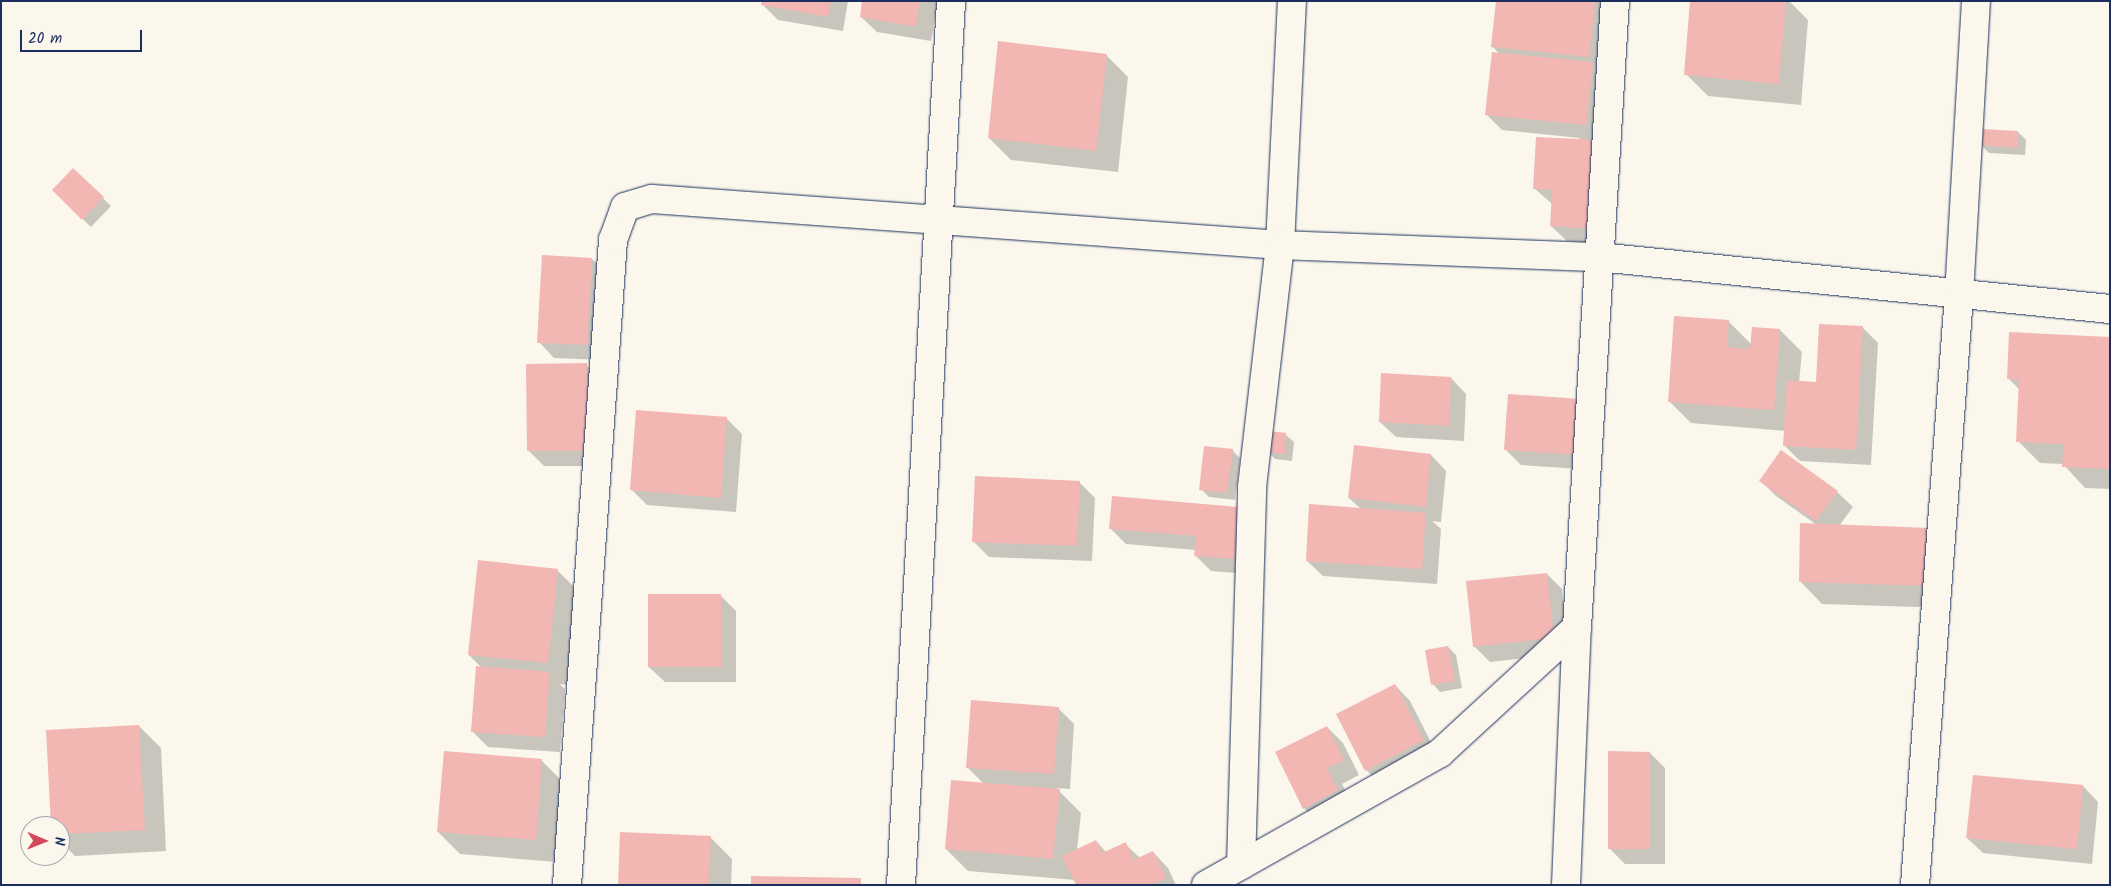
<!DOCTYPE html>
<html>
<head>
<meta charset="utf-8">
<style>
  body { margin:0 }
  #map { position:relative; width:2111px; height:886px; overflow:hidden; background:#fbf7ec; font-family:Kalam,sans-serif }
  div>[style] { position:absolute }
  .shadow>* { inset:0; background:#0003 }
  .building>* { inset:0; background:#f2b6b3 }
  .roads { filter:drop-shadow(0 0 1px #1b2f5e) drop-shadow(0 0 1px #1b2f5e) }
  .street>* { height:28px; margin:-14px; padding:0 14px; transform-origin:14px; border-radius:14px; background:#fbf7ec }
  span { translate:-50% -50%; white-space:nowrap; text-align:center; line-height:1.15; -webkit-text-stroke:5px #fbf7ec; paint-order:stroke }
  .frame { position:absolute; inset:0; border:2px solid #1b2f5e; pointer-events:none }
  .north { position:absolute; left:20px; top:816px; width:50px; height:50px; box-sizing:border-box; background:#fbf7ec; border:1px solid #a1a7b3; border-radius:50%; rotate:91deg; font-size:14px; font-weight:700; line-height:20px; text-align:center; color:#1b2f5e }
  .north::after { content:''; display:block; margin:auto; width:18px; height:22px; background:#d1495b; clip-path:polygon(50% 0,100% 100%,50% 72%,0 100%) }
  .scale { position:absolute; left:20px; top:30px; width:122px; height:22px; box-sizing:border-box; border:2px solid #1b2f5e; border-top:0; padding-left:6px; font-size:15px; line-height:18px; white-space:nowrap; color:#1b2f5e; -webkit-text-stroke:4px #fbf7ec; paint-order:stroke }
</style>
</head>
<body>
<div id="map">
  <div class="shadow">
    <i style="clip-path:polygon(763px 1px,848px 1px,843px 31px,778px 20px,763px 5px)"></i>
    <i style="clip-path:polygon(864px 1px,938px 1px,931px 41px,877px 32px,861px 17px)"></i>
    <i style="clip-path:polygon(1497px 1px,1611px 1px,1612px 244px,1567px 241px,1551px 226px,1552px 204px,1534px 188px,1580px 138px,1502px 130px,1487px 115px,1500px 54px,1493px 47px)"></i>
    <i style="clip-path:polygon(1692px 1px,1789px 1px,1808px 20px,1801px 105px,1708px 96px,1686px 74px)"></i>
    <i style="clip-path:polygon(1106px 55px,1128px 77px,1118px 172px,1011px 160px,989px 138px)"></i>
    <i style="clip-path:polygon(2018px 132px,2026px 140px,2025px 155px,1989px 153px,1981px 145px)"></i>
    <i style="clip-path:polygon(73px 169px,111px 206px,91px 227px,53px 190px)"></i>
    <i style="clip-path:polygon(592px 259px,607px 274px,603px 360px,554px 358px,539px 342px)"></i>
    <i style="clip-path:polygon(1728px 321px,1752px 345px,1780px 330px,1802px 352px,1799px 382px,1817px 383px,1862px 327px,1878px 343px,1871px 465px,1800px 461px,1785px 446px,1786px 431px,1691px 423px,1669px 401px)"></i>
    <i style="clip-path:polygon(2110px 338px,2110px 489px,2085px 488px,2063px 464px,2040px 463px,2018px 441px,2020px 390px,2009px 379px)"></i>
    <i style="clip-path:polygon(586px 365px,602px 380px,602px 466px,544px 466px,528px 450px)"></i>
    <i style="clip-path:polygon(1451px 378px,1466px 394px,1464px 441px,1396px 437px,1380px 422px)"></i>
    <i style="clip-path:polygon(1509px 395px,1593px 470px,1521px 465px,1505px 449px)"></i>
    <i style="clip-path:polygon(726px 418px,742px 434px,736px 512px,647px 505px,632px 490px)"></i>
    <i style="clip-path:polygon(1286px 435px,1294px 442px,1292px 461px,1275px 459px,1268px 452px)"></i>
    <i style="clip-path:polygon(1232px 450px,1240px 458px,1235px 500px,1209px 497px,1201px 489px)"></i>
    <i style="clip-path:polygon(1431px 455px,1446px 471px,1441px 522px,1432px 521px,1441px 529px,1437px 584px,1323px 576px,1307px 561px,1361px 509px,1349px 498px)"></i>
    <i style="clip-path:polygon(1761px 481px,1837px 492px,1853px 507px,1839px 526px,1929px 529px,1949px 608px,1822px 604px,1800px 581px,1817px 525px,1776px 496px)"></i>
    <i style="clip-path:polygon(1079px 482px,1095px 498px,1092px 561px,989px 557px,974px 542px)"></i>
    <i style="clip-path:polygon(1238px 508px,1249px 574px,1211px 571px,1195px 555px,1196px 550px,1126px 544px,1111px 529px)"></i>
    <i style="clip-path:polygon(557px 570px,579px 592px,570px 685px,560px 684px,565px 689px,560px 752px,488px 747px,472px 731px,482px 668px,469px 655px)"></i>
    <i style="clip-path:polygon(1547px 574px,1562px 589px,1569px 653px,1490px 662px,1474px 646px)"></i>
    <i style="clip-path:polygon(720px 595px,736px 611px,736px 682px,665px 682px,649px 667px)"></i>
    <i style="clip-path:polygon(1448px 647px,1456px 655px,1462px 688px,1440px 692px,1433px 684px)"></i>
    <i style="clip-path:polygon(1395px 685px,1410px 701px,1438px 756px,1382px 785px,1366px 770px)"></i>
    <i style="clip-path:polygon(1058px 708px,1074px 724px,1070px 789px,1056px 788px,1081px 813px,1077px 850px,1096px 841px,1106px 852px,1125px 844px,1140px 858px,1153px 852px,1168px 868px,1176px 885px,1077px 885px,1075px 880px,968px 871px,946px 849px,984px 784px,967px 767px)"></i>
    <i style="clip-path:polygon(139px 726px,161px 748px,166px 851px,75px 856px,60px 841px,60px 826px,53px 826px)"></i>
    <i style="clip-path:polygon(1327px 727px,1343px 743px,1359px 775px,1342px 784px,1353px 806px,1319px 824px,1304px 808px)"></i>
    <i style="clip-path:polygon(1650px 753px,1665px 768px,1665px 864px,1625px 864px,1609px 848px)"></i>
    <i style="clip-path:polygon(541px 760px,563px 782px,557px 862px,460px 854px,438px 832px)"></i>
    <i style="clip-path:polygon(2083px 786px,2098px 802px,2092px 864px,1983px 853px,1967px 838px)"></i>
    <i style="clip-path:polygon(710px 837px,732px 859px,731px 885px,619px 885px)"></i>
  </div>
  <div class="building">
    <i style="clip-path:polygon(762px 1px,831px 1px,828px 17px,761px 5px)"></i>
    <i style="clip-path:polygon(862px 1px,920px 1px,916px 27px,860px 17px)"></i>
    <i style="clip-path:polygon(1496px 1px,1595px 1px,1589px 57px,1491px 47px)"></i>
    <i style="clip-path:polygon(1690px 1px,1786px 1px,1779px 84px,1684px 75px)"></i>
    <i style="clip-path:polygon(998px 41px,1107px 54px,1096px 151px,988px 138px)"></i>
    <i style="clip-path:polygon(1492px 52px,1593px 62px,1586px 125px,1485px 115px)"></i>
    <i style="clip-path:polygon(1981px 129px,2018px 131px,2017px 148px,1980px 145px)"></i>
    <i style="clip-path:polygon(1536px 137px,1601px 140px,1596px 229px,1550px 226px,1552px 190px,1533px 189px)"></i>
    <i style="clip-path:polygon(73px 168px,104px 197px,82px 220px,52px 190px)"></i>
    <i style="clip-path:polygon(542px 255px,592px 258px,587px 345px,537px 343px)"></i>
    <i style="clip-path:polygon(1674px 316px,1729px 320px,1727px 347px,1750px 349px,1752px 327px,1780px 329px,1774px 410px,1668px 402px)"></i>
    <i style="clip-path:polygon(1819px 324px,1863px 326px,1856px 450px,1783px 446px,1787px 380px,1816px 382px)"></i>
    <i style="clip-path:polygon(2009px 332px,2110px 337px,2110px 469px,2062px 467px,2064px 444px,2016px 442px,2019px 380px,2007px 379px)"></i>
    <i style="clip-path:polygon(587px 363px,587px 451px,527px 451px,526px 364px)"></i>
    <i style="clip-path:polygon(1381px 373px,1451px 377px,1449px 426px,1379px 422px)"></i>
    <i style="clip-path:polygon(1508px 394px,1581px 399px,1578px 455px,1504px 450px)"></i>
    <i style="clip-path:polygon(636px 410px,727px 417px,721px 498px,630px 490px)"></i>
    <i style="clip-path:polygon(1268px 431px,1286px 433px,1285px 454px,1266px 452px)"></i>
    <i style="clip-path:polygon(1354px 445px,1431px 454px,1426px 507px,1348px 498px)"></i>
    <i style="clip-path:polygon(1204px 446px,1233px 449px,1227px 493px,1199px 490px)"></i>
    <i style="clip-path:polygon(1781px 450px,1838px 491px,1816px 521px,1759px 481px)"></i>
    <i style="clip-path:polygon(975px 476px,1080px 481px,1077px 546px,972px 542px)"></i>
    <i style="clip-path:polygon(1112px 496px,1238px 507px,1234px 559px,1194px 556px,1196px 536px,1109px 529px)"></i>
    <i style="clip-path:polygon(1309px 504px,1426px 513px,1422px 569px,1306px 561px)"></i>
    <i style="clip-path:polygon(1800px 523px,1930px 528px,1928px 586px,1799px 582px)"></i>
    <i style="clip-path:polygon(478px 560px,558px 569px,548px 663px,468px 655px)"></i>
    <i style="clip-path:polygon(1547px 573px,1554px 638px,1473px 647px,1466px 581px)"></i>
    <i style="clip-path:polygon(648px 594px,721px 594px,721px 667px,648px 667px)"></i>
    <i style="clip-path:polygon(1448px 646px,1455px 681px,1431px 685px,1425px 650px)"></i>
    <i style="clip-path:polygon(476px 666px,550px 672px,545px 737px,471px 732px)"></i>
    <i style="clip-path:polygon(1395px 684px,1424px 740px,1365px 771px,1336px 714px)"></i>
    <i style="clip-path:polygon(971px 700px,1059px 707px,1054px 774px,966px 768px)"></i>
    <i style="clip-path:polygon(139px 725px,145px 830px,60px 834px,60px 826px,51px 826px,46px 730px)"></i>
    <i style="clip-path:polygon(1327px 726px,1344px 760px,1327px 768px,1338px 790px,1303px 809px,1275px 752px)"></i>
    <i style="clip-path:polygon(444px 751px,542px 759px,536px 840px,437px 832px)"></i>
    <i style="clip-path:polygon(1608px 751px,1650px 752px,1650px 849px,1608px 849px)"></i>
    <i style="clip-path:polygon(1973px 775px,2083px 785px,2077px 849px,1966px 838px)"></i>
    <i style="clip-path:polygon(951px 780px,1060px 789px,1053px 859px,945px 849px)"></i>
    <i style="clip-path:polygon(620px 832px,711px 836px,709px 885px,618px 885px)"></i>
    <i style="clip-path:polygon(1096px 840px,1102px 853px,1126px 842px,1133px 860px,1153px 851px,1166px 878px,1151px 885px,1076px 885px,1062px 856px)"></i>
    <i style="clip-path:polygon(751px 876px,861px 878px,861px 885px,751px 885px)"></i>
  </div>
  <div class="roads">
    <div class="street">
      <i style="left:1241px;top:865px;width:378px;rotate:-88.3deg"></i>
      <i style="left:1252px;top:487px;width:244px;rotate:-83.4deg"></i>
      <i style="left:1280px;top:245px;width:244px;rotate:-87.2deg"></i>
      <i style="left:567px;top:885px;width:647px;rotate:-85.92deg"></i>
      <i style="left:613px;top:240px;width:35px;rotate:-70deg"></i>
      <i style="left:625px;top:207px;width:28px;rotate:-17deg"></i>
      <i style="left:652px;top:199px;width:630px;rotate:4.19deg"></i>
      <i style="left:1280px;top:245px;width:319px;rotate:2.2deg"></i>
      <i style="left:1599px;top:257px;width:514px;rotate:5.81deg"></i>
      <i style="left:901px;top:885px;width:885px;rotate:-86.76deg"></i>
      <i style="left:1206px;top:885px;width:269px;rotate:-29.4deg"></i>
      <i style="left:1440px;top:753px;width:186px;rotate:-42.6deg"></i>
      <i style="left:1566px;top:885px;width:258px;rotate:-87.6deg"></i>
      <i style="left:1577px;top:627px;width:627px;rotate:-86.53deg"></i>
      <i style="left:1915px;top:885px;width:592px;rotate:-85.73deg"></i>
      <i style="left:1959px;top:295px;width:294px;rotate:-86.7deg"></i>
    </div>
  </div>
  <div class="frame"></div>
  <div class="north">N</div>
  <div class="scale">20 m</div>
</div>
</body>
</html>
